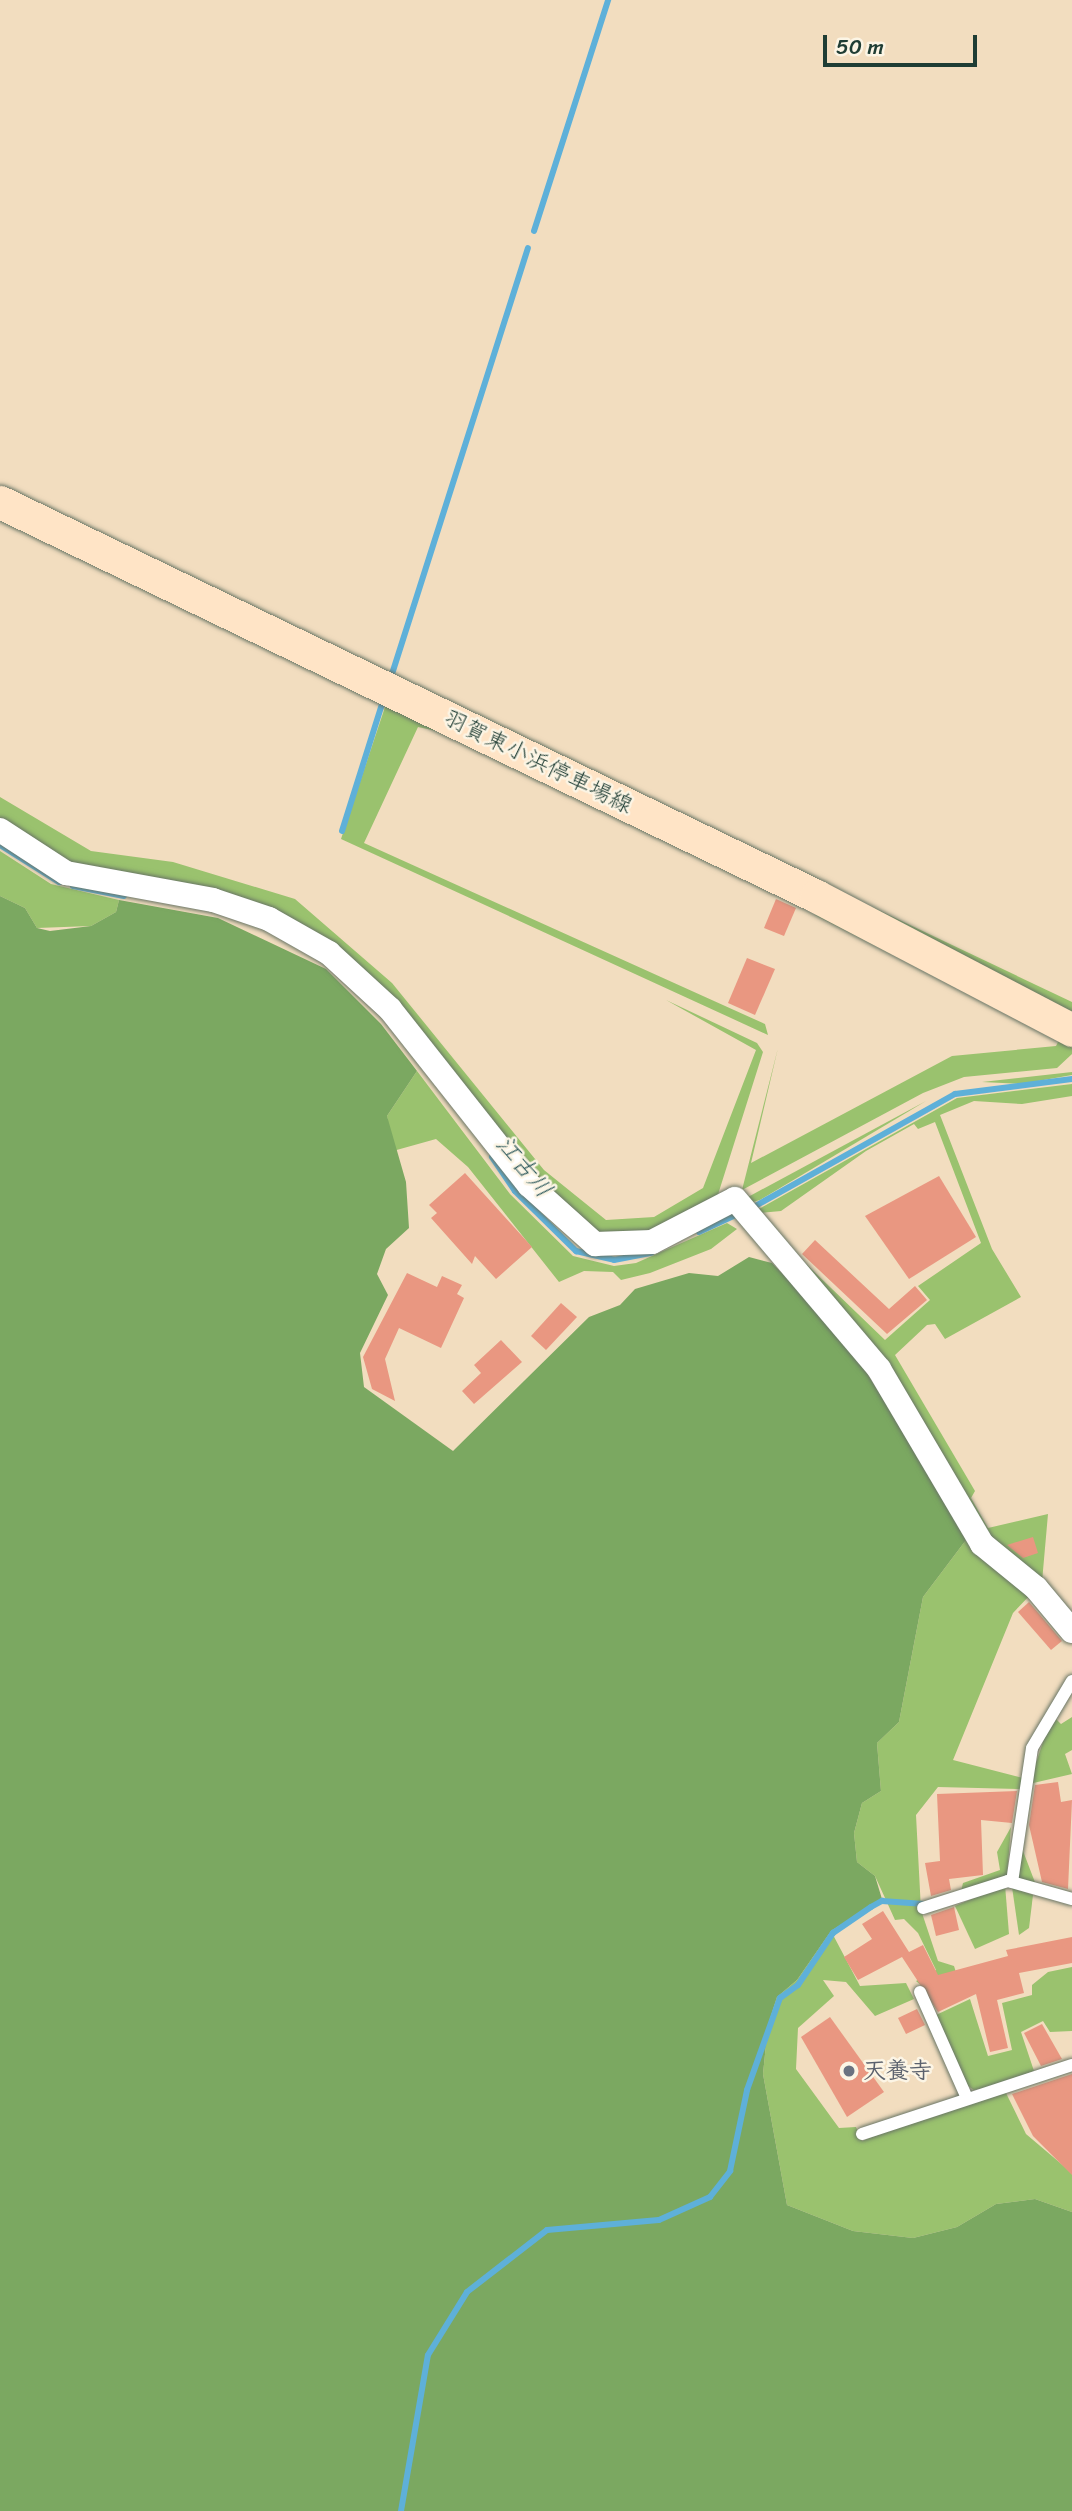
<!DOCTYPE html>
<html>
<head>
<meta charset="utf-8">
<style>
  body { margin:0 }
  #map { position:relative; width:1072px; height:2511px; overflow:hidden; background:#f2ddbf; font-family:Sriracha,"Klee One",sans-serif }
  div>[style] { position:absolute }
  .green>* { inset:0; background:#9ac26e }
  .forest>* { inset:0; background:#7ba861 }
  .stream>* { height:6px; margin:-3px; padding:0 3px; transform-origin:3px; border-radius:3px; background:#5eb0d9 }
  .building>* { inset:0; background:#e99781 }
  .roads { filter:drop-shadow(0 0 2px #697565) drop-shadow(0 0 2px #697565) }
  .lane>* { height:12px; margin:-6px; padding:0 6px; transform-origin:6px; border-radius:6px; background:#fff }
  .street>* { height:24px; margin:-12px; padding:0 12px; transform-origin:12px; border-radius:12px; background:#fff }
  .secondary>* { height:33px; margin:-16.5px; padding:0 16.5px; transform-origin:16.5px; border-radius:16.5px; background:#ffe4c6 }
  .dots>* { width:19px; height:19px; translate:-50% -50%; box-sizing:border-box; border:4px solid #fcf5e5; border-radius:50% }
  span { translate:-50% -50%; white-space:nowrap; text-align:center; line-height:1.15; -webkit-text-stroke:5px #fcf5e5; paint-order:stroke }
  .street-label { font-size:23px; color:#1f3d34 }
  .worship-label { font-size:23px; color:#5b616d; font-weight:700 }
  .left { translate:0 -50%; text-align:left }
  .water-label { font-size:24px; color:#2f5a5d; font-style:italic }
  .scale { position:absolute; left:823px; top:35px; width:154px; height:32px; box-sizing:border-box; border:4px solid #1f3d34; border-top:0; padding-left:9px; font-size:21px; line-height:24px; white-space:nowrap; color:#1f3d34; -webkit-text-stroke:5px #fcf5e5; paint-order:stroke }
</style>
</head>
<body>
<div id="map">
  <div class="green">
    <i style="clip-path:polygon(387px 701px,437px 731px,418px 727px,364px 843px,765px 1024px,768px 1035px,341px 839px)"></i>
    <i style="clip-path:polygon(0 797px,91px 851px,173px 862px,295px 899px,392px 983px,544px 1170px,606px 1220px,654px 1217px,703px 1188px,756px 1050px,666px 1000px,757px 1043px,763px 1052px,715px 1204px,669px 1232px,596px 1240px,295px 927px,95px 876px,0 824px)"></i>
    <i style="clip-path:polygon(0 851px,51px 884px,119px 900px,116px 912px,91px 926px,37px 928px,25px 908px,0 896px)"></i>
    <i style="clip-path:polygon(813px 879px,1072px 1002px,1072px 1023px)"></i>
    <i style="clip-path:polygon(820px 909px,1072px 1038px,1072px 1054px,1057px 1068px,964px 1077px,923px 1093px,742px 1190px,778px 1048px,751px 1163px,952px 1056px,1056px 1046px,1059px 1040px,815px 915px)"></i>
    <i style="clip-path:polygon(417px 1071px,510px 1194px,573px 1256px,614px 1266px,636px 1263px,727px 1223px,737px 1229px,711px 1249px,650px 1273px,621px 1280px,613px 1272px,584px 1271px,559px 1282px,468px 1167px,436px 1139px,393px 1151px,387px 1116px)"></i>
    <i style="clip-path:polygon(1072px 1072px,1072px 1075px,1021px 1084px,982px 1082px)"></i>
    <i style="clip-path:polygon(1072px 1084px,1072px 1096px,1022px 1104px,974px 1101px,940px 1115px,992px 1249px,1021px 1297px,945px 1339px,935px 1324px,927px 1325px,895px 1355px,975px 1491px,971px 1498px,988px 1528px,1048px 1514px,1042px 1582px,994px 1550px,803px 1261px,885px 1340px,930px 1300px,918px 1286px,981px 1243px,935px 1122px,918px 1129px,914px 1124px,866px 1151px,781px 1211px,750px 1214px,957px 1098px)"></i>
    <i style="clip-path:polygon(926px 1101px,760px 1200px,749px 1203px,748px 1197px)"></i>
    <i style="clip-path:polygon(969px 1536px,1033px 1592px,1013px 1613px,953px 1760px,1023px 1778px,1021px 1789px,938px 1787px,916px 1815px,921px 1910px,938px 1961px,954px 1966px,960px 1985px,924px 1988px,916px 1981px,936px 1970px,918px 1933px,904px 1919px,895px 1920px,875px 1876px,857px 1862px,854px 1833px,862px 1803px,881px 1791px,877px 1743px,899px 1722px,923px 1597px)"></i>
    <i style="clip-path:polygon(1052px 1715px,1061px 1724px,1072px 1717px,1072px 1750px,1065px 1754px,1072px 1774px,1029px 1784px)"></i>
    <i style="clip-path:polygon(1011px 1827px,1007px 1876px,960px 1895px,963px 1883px,1000px 1870px,997px 1852px)"></i>
    <i style="clip-path:polygon(1024px 1828px,1023px 1851px,1036px 1885px,1015px 1878px)"></i>
    <i style="clip-path:polygon(1005px 1885px,1009px 1934px,975px 1949px,955px 1906px)"></i>
    <i style="clip-path:polygon(1012px 1887px,1033px 1895px,1029px 1928px,1019px 1935px)"></i>
    <i style="clip-path:polygon(831px 1931px,860px 1986px,906px 1983px,914px 1999px,875px 2016px,846px 1982px,823px 1980px,834px 1996px,798px 2028px,796px 2069px,839px 2128px,856px 2127px,862px 2141px,964px 2101px,1006px 2093px,1026px 2134px,1072px 2173px,1072px 2212px,1035px 2199px,996px 2204px,957px 2227px,913px 2238px,853px 2231px,787px 2205px,763px 2074px,768px 2025px,777px 1997px,797px 1980px)"></i>
    <i style="clip-path:polygon(1072px 1967px,1072px 2031px,1050px 2032px,1043px 2021px,1021px 2032px,1034px 2071px,993px 2087px,974px 2090px,965px 2084px,936px 2015px,970px 1999px,988px 2056px,1012px 2050px,1002px 2003px,1032px 1995px,1032px 1985px,1048px 1972px)"></i>
  </div>
  <div class="forest">
    <i style="clip-path:polygon(0 896px,25px 908px,37px 928px,50px 931px,91px 926px,116px 912px,119px 900px,218px 918px,326px 969px,381px 1024px,417px 1071px,387px 1116px,406px 1182px,409px 1228px,386px 1249px,377px 1274px,388px 1295px,360px 1353px,364px 1387px,453px 1451px,589px 1317px,620px 1305px,635px 1289px,689px 1273px,718px 1276px,749px 1257px,772px 1263px,846px 1340px,969px 1536px,923px 1597px,899px 1722px,877px 1743px,881px 1791px,862px 1803px,854px 1833px,857px 1862px,875px 1876px,882px 1899px,831px 1931px,797px 1980px,777px 1997px,768px 2025px,763px 2074px,787px 2205px,853px 2231px,913px 2238px,957px 2227px,996px 2204px,1035px 2199px,1072px 2212px,1072px 2511px,0 2511px)"></i>
  </div>
  <div class="stream">
    <i style="left:534px;top:231px;width:243px;rotate:-72.2deg"></i>
    <i style="left:392px;top:674px;width:447px;rotate:-72.3deg"></i>
    <i style="left:342px;top:831px;width:133px;rotate:-72.5deg"></i>
    <i style="left:0;top:845px;width:70px;rotate:32.1deg"></i>
    <i style="left:73px;top:886px;width:52px;rotate:11.1deg"></i>
    <i style="left:492px;top:1157px;width:41px;rotate:55.9deg"></i>
    <i style="left:515px;top:1191px;width:86px;rotate:44.5deg"></i>
    <i style="left:576px;top:1251px;width:39px;rotate:13deg"></i>
    <i style="left:614px;top:1260px;width:38px;rotate:-11deg"></i>
    <i style="left:750px;top:1209px;width:235px;rotate:-29.3deg"></i>
    <i style="left:955px;top:1094px;width:118px;rotate:-7.3deg"></i>
    <i style="left:699px;top:1232px;width:45px;rotate:-24.9deg"></i>
    <i style="left:401px;top:2511px;width:158px;rotate:-80.2deg"></i>
    <i style="left:428px;top:2355px;width:74px;rotate:-58.2deg"></i>
    <i style="left:467px;top:2292px;width:101px;rotate:-37.8deg"></i>
    <i style="left:547px;top:2230px;width:112px;rotate:-5.1deg"></i>
    <i style="left:659px;top:2220px;width:56px;rotate:-24.3deg"></i>
    <i style="left:710px;top:2197px;width:33px;rotate:-52deg"></i>
    <i style="left:730px;top:2171px;width:83px;rotate:-78.1deg"></i>
    <i style="left:747px;top:2090px;width:98px;rotate:-70.3deg"></i>
    <i style="left:780px;top:1998px;width:22px;rotate:-36deg"></i>
    <i style="left:798px;top:1985px;width:63px;rotate:-56.1deg"></i>
    <i style="left:833px;top:1933px;width:46px;rotate:-34.4deg"></i>
    <i style="left:871px;top:1907px;width:13px;rotate:-29deg"></i>
    <i style="left:882px;top:1901px;width:42px;rotate:4.1deg"></i>
  </div>
  <div class="building">
    <i style="clip-path:polygon(776px 899px,796px 908px,784px 936px,764px 928px)"></i>
    <i style="clip-path:polygon(747px 958px,775px 969px,755px 1015px,728px 1003px)"></i>
    <i style="clip-path:polygon(465px 1173px,532px 1247px,496px 1279px,475px 1256px,472px 1264px,431px 1218px,437px 1213px,429px 1205px)"></i>
    <i style="clip-path:polygon(939px 1176px,976px 1237px,909px 1279px,865px 1216px)"></i>
    <i style="clip-path:polygon(815px 1240px,889px 1309px,915px 1286px,927px 1300px,887px 1334px,802px 1254px)"></i>
    <i style="clip-path:polygon(407px 1273px,437px 1287px,442px 1276px,462px 1285px,457px 1294px,464px 1298px,441px 1348px,399px 1328px,385px 1359px,395px 1401px,372px 1389px,363px 1357px)"></i>
    <i style="clip-path:polygon(561px 1303px,577px 1317px,546px 1350px,531px 1336px)"></i>
    <i style="clip-path:polygon(501px 1340px,522px 1362px,474px 1404px,462px 1391px,481px 1373px,474px 1365px)"></i>
    <i style="clip-path:polygon(1033px 1537px,1038px 1553px,1023px 1558px,1007px 1545px)"></i>
    <i style="clip-path:polygon(1029px 1602px,1062px 1641px,1051px 1650px,1018px 1612px)"></i>
    <i style="clip-path:polygon(1058px 1782px,1061px 1802px,1072px 1800px,1068px 1889px,1042px 1882px,1029px 1825px,1035px 1785px)"></i>
    <i style="clip-path:polygon(1017px 1791px,1012px 1823px,981px 1820px,983px 1875px,949px 1879px,951px 1890px,931px 1896px,925px 1863px,940px 1861px,937px 1794px)"></i>
    <i style="clip-path:polygon(954px 1907px,959px 1930px,936px 1936px,931px 1915px)"></i>
    <i style="clip-path:polygon(883px 1911px,909px 1952px,923px 1945px,938px 1975px,1008px 1956px,1006px 1950px,1072px 1937px,1072px 1963px,1019px 1973px,1024px 1993px,997px 2000px,1008px 2048px,990px 2052px,976px 1994px,938px 2012px,902px 1957px,858px 1980px,844px 1957px,872px 1939px,862px 1924px)"></i>
    <i style="clip-path:polygon(917px 2009px,925px 2025px,906px 2034px,898px 2018px)"></i>
    <i style="clip-path:polygon(830px 2017px,884px 2092px,847px 2117px,801px 2037px)"></i>
    <i style="clip-path:polygon(1042px 2024px,1062px 2059px,1041px 2066px,1024px 2033px)"></i>
    <i style="clip-path:polygon(1072px 2074px,1072px 2175px,1033px 2136px,1012px 2094px)"></i>
  </div>
  <div class="roads">
    <div class="lane">
      <i style="left:1012px;top:1882px;width:135px;rotate:-81.5deg"></i>
      <i style="left:1032px;top:1748px;width:78px;rotate:-59.2deg"></i>
      <i style="left:923px;top:1908px;width:89px;rotate:-17.6deg"></i>
      <i style="left:1008px;top:1881px;width:66px;rotate:15.7deg"></i>
      <i style="left:920px;top:1992px;width:114px;rotate:66.1deg"></i>
      <i style="left:862px;top:2134px;width:221px;rotate:-18.2deg"></i>
    </div>
    <div class="street">
      <i style="left:0;top:830px;width:79px;rotate:33.1deg"></i>
      <i style="left:66px;top:873px;width:149px;rotate:10.4deg"></i>
      <i style="left:213px;top:900px;width:59px;rotate:18.7deg"></i>
      <i style="left:269px;top:919px;width:69px;rotate:29.5deg"></i>
      <i style="left:329px;top:953px;width:83px;rotate:42.6deg"></i>
      <i style="left:390px;top:1009px;width:224px;rotate:51.7deg"></i>
      <i style="left:529px;top:1185px;width:89px;rotate:41.8deg"></i>
      <i style="left:595px;top:1244px;width:57px;rotate:-2deg"></i>
      <i style="left:652px;top:1242px;width:93px;rotate:-27.4deg"></i>
      <i style="left:735px;top:1199px;width:223px;rotate:49.7deg"></i>
      <i style="left:879px;top:1369px;width:203px;rotate:59.5deg"></i>
      <i style="left:982px;top:1544px;width:70px;rotate:39.2deg"></i>
      <i style="left:1036px;top:1588px;width:56px;rotate:50.1deg"></i>
    </div>
    <div class="secondary">
      <i style="left:0;top:502px;width:906px;rotate:25.77deg"></i>
      <i style="left:816px;top:896px;width:289px;rotate:27.6deg"></i>
    </div>
  </div>
  <div class="dots">
    <i style="left:849px;top:2071px;background:#6b7280"></i>
  </div>
  <div class="street-label">
    <span style="left:538px;top:762px;rotate:26deg">羽賀東小浜停車場線</span>
  </div>
  <div class="worship-label">
    <span class="left" style="left:863px;top:2071px">天養寺</span>
  </div>
  <div class="water-label">
    <span style="left:524px;top:1167px;rotate:50deg">江古川</span>
  </div>
  <div class="scale">50 m</div>
</div>
</body>
</html>
